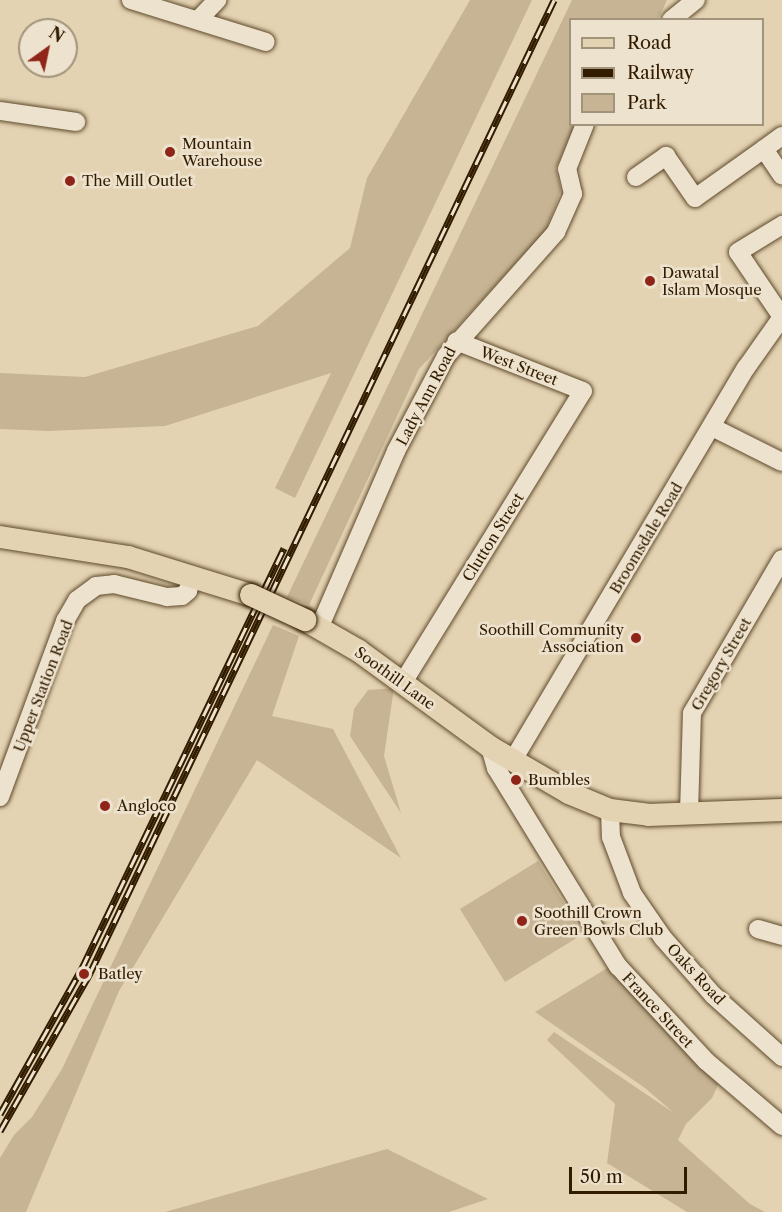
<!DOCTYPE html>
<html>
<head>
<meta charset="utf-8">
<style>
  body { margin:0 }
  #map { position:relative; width:782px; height:1212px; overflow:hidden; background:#e4d3b2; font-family:"Libre Caslon Text",serif }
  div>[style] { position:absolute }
  .green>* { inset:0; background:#c6b494 }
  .roads { filter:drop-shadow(0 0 2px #5e4a2c) drop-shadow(0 0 2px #5e4a2c) }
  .minor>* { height:18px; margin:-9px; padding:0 9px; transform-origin:9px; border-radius:9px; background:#ede2cd }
  .major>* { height:22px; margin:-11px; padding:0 11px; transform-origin:11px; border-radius:11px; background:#e4d3b2 }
  .rail>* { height:7px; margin-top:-3.5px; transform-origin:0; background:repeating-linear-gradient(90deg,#ede2cd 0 14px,#321c00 0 28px); box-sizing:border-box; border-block:2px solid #321c00 }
  .bridges { filter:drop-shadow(0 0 2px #321c00) drop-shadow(0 0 2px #321c00) }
  .major-bridge>* { height:22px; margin:-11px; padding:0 11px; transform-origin:11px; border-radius:11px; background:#e4d3b2 }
  .dots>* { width:16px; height:16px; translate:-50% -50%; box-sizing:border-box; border:3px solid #ede2cd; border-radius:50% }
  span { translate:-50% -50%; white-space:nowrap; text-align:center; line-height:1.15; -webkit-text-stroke:5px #ede2cd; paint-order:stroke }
  .poi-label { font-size:15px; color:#321c00 }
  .left { translate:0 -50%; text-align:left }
  .right { translate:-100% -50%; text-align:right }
  .street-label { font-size:15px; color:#321c00 }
  .legend { position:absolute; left:569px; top:18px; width:195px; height:108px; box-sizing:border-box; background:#ede2cd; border:2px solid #a2937b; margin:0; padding:8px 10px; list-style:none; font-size:18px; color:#321c00 }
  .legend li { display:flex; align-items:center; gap:12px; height:30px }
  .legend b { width:30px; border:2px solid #a2937b }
  .north { position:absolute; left:18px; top:18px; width:60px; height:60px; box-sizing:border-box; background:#ede2cd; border:2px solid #a2937b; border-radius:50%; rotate:33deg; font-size:16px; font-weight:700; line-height:24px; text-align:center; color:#321c00 }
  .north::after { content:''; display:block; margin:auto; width:21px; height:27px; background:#8f2418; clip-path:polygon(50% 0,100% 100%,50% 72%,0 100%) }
  .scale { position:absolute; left:569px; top:1167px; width:118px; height:27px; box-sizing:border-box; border:3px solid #321c00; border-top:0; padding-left:8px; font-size:18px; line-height:21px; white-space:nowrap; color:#321c00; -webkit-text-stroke:4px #ede2cd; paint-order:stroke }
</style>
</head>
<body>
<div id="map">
  <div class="green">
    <i style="clip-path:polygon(470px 0,532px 0,295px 498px,275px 488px,331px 373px,165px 426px,49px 431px,0 429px,0 373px,85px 377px,258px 326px,350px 248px,367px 178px)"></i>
    <i style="clip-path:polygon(572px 0,667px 0,658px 19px,570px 20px,570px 124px,575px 125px,556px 168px,561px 190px,546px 230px,419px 369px,309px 605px,287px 597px)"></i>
    <i style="clip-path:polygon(273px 625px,299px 636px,272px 716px,333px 729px,401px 858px,257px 760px,119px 991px,26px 1212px,0 1212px,0 1158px,14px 1135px,32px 1117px,62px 1069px)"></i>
    <i style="clip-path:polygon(394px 688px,384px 756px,401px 813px,350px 736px,354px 709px,368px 690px)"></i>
    <i style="clip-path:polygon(538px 861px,583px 934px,505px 982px,460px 909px)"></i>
    <i style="clip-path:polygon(609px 967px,720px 1081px,712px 1098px,686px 1124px,678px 1140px,750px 1204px,765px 1212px,687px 1212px,607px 1163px,615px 1104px,547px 1040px,554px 1032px,674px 1113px,645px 1088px,535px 1012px)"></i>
    <i style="clip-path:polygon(387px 1149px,488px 1199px,449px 1212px,165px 1212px)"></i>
  </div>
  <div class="roads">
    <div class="minor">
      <i style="left:131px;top:0;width:141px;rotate:17.3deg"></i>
      <i style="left:198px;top:20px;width:28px;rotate:-46deg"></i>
      <i style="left:671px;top:20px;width:32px;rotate:-39deg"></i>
      <i style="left:0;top:111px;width:77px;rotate:8.2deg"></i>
      <i style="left:764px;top:149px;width:22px;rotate:-36deg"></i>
      <i style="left:636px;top:177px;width:37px;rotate:-35deg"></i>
      <i style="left:666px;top:156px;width:51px;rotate:55.4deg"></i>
      <i style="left:695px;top:198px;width:85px;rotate:-35.4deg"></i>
      <i style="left:764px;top:149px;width:32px;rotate:56deg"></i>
      <i style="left:782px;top:317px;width:78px;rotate:-124.1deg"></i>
      <i style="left:738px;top:252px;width:52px;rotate:-31.5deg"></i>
      <i style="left:712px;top:427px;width:78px;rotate:26.6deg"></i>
      <i style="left:320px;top:626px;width:191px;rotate:-66.5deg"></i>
      <i style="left:396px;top:451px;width:107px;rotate:-62.2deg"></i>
      <i style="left:446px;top:356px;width:166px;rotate:-48.4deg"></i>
      <i style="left:556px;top:232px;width:42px;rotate:-65.9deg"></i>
      <i style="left:573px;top:194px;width:26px;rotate:-103deg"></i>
      <i style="left:567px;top:169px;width:48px;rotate:-68.2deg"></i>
      <i style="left:402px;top:684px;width:344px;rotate:-58.3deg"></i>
      <i style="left:583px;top:391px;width:136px;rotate:-158.5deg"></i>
      <i style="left:490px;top:747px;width:22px;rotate:74deg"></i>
      <i style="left:496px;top:768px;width:233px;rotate:58.4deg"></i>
      <i style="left:618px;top:966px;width:129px;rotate:47.2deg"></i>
      <i style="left:706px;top:1061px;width:100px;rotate:40.5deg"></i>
      <i style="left:513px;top:760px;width:456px;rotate:-59.3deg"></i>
      <i style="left:746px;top:368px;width:62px;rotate:-54.8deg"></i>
      <i style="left:0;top:797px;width:188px;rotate:-69.7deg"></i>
      <i style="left:65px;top:621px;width:24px;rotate:-60deg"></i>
      <i style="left:77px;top:600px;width:24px;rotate:-36deg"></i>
      <i style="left:96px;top:586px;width:18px;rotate:-6deg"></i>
      <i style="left:114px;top:584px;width:55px;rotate:13.8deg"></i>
      <i style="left:167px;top:597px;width:15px;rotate:-4deg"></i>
      <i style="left:182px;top:596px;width:8px;rotate:-40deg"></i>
      <i style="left:188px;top:591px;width:16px;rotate:-75deg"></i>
      <i style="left:610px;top:810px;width:27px;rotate:88deg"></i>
      <i style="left:611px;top:837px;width:60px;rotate:69.4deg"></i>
      <i style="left:632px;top:893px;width:55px;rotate:55.4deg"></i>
      <i style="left:663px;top:938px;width:76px;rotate:48.7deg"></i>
      <i style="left:713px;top:995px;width:93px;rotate:41.9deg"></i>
      <i style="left:689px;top:813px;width:100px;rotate:-88.3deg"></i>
      <i style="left:692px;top:713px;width:178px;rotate:-59.7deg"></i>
      <i style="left:758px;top:929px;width:25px;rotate:16deg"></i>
    </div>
    <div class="major">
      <i style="left:0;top:537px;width:130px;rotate:8.9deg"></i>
      <i style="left:128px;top:557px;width:129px;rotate:17.2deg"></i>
      <i style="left:305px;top:620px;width:62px;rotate:29.9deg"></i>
      <i style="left:359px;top:651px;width:162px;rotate:36.2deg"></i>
      <i style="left:490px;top:747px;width:91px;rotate:30.2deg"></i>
      <i style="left:569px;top:793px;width:44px;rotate:22.5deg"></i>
      <i style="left:610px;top:810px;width:38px;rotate:7deg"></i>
      <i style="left:648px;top:815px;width:134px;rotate:-2.1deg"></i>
    </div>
  </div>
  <div class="rail">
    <i style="left:0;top:1114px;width:167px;rotate:-60.7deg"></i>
    <i style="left:82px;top:968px;width:466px;rotate:-64.3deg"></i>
    <i style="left:0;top:1131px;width:182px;rotate:-60.3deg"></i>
    <i style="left:90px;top:973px;width:1078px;rotate:-64.5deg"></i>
  </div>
  <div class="bridges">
    <div class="major-bridge">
      <i style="left:251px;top:595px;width:60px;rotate:24.8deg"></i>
    </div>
  </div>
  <div class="dots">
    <i style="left:170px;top:152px;background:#8f2418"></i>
    <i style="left:70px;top:181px;background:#8f2418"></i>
    <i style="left:650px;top:281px;background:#8f2418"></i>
    <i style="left:636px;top:638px;background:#8f2418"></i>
    <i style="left:516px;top:780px;background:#8f2418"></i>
    <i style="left:105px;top:806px;background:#8f2418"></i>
    <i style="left:522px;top:921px;background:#8f2418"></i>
    <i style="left:84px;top:974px;background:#8f2418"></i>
  </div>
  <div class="poi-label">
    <span class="left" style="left:182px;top:152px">Mountain<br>Warehouse</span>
    <span class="left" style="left:82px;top:181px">The Mill Outlet</span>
    <span class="left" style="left:662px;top:281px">Dawatal<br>Islam Mosque</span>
    <span class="right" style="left:624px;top:638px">Soothill Community<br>Association</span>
    <span class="left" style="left:528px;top:780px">Bumbles</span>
    <span class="left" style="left:117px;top:806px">Angloco</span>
    <span class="left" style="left:534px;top:921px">Soothill Crown<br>Green Bowls Club</span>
    <span class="left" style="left:98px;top:974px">Batley</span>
  </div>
  <div class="street-label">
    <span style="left:519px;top:366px;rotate:21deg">West Street</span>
    <span style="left:426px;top:396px;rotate:-62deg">Lady Ann Road</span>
    <span style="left:493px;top:537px;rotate:-58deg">Clutton Street</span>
    <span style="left:646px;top:538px;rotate:-59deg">Broomsdale Road</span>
    <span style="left:721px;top:664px;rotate:-60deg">Gregory Street</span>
    <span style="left:395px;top:678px;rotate:36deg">Soothill Lane</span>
    <span style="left:43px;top:686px;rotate:-69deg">Upper Station Road</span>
    <span style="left:696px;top:974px;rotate:47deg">Oaks Road</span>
    <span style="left:658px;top:1010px;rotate:47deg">France Street</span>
  </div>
  <ul class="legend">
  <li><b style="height:8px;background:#e4d3b2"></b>Road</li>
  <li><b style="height:8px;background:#321c00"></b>Railway</li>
  <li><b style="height:16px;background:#c6b494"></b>Park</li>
  </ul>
  <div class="north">N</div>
  <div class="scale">50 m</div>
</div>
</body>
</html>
